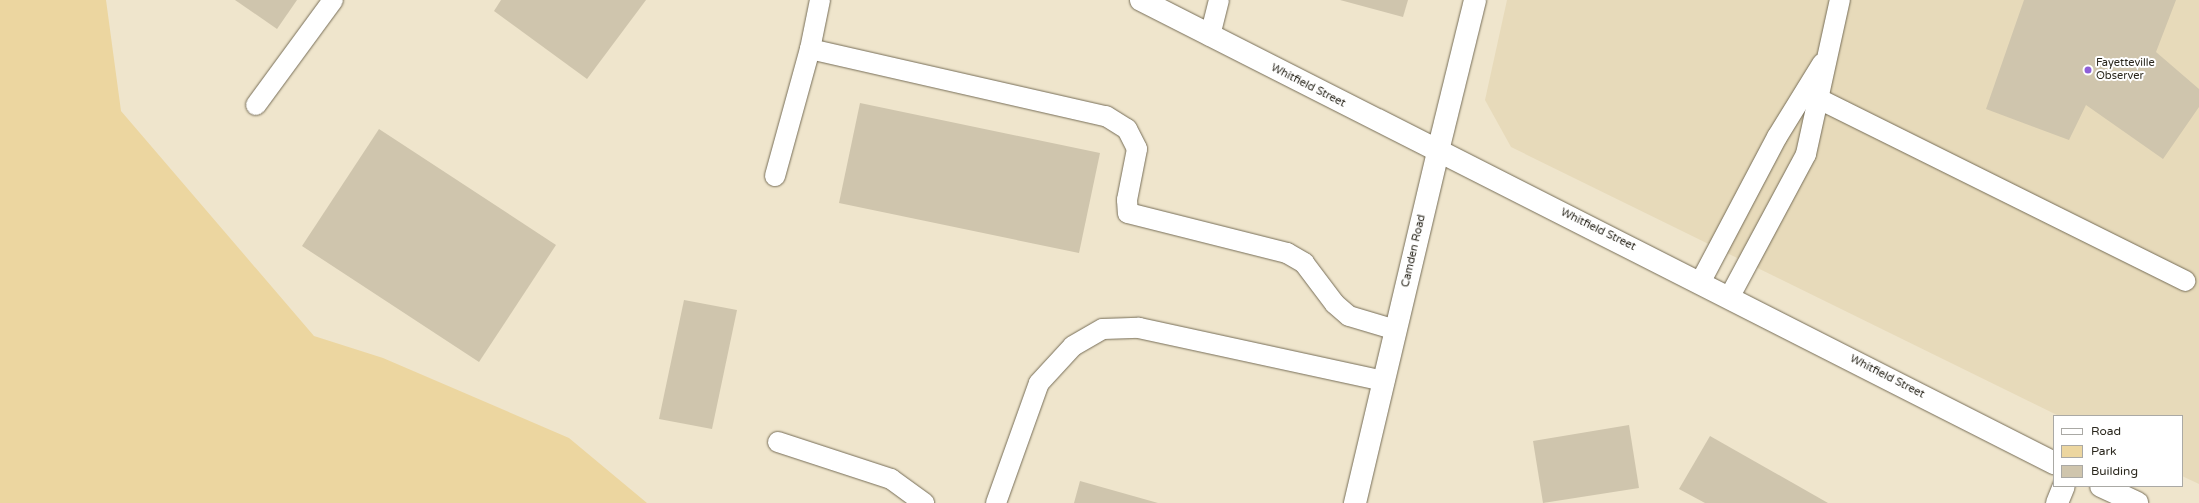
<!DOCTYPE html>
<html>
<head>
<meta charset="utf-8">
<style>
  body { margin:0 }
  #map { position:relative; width:2199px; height:503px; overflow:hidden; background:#efe5cc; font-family:"Varela Round",sans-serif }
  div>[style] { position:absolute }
  .built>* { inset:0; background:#e7daba }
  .green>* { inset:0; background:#ecd6a0 }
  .building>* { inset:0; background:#cfc5ad }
  .roads { filter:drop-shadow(0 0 1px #766d57) drop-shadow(0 0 1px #766d57) }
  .lane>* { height:20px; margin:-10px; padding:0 10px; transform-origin:10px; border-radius:10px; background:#fff }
  .street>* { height:22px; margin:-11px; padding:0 11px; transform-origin:11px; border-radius:11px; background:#fff }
  .secondary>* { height:22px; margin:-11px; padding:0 11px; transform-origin:11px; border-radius:11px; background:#fff }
  .dots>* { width:11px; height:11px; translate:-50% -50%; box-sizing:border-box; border:2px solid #fff; border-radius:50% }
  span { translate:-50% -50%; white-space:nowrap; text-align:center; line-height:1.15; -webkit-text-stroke:4px #fff; paint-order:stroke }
  .poi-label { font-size:11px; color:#2b281e }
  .left { translate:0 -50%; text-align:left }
  .street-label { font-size:11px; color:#2b281e }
  .legend { position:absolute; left:2053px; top:415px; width:130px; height:72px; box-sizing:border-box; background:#fff; border:1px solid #aaa9a5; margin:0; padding:5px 7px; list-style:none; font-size:12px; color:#2b281e }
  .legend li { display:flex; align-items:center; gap:8px; height:20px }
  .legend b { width:20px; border:1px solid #aaa9a5 }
</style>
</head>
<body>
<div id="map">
  <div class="built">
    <i style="clip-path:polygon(1507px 0,2199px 0,2199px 484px,2182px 476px,2182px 416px,2059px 416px,1511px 147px,1485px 100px)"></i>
  </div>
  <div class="green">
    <i style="clip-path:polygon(0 0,106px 0,121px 111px,314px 336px,383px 358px,569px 438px,647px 503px,0 503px)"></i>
  </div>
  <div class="building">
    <i style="clip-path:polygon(235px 0,297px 0,277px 29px)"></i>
    <i style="clip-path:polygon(501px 0,646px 0,587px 79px,494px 11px)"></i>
    <i style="clip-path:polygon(1340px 0,1408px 0,1403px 17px)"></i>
    <i style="clip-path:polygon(2024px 0,2176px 0,2156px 52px,2199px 89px,2199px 107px,2163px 159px,2086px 105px,2069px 140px,1986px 109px)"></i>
    <i style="clip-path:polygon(860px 103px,1100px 153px,1079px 253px,839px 203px)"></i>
    <i style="clip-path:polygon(379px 129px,556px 245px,479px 362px,302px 246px)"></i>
    <i style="clip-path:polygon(684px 300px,737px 310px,712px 429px,659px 419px)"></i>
    <i style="clip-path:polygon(1629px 425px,1639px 488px,1543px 503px,1533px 441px)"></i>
    <i style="clip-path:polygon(1710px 436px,1828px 503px,1705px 503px,1679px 489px)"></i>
    <i style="clip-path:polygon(1080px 481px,1158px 503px,1074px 503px)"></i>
  </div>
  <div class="roads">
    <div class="lane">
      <i style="left:820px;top:0;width:50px;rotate:101.5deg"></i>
      <i style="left:810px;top:49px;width:303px;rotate:12.8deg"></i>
      <i style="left:1106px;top:116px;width:25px;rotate:32deg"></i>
      <i style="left:1127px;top:129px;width:22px;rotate:63deg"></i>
      <i style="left:1137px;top:149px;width:52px;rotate:101.1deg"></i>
      <i style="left:1127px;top:200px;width:13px;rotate:86deg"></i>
      <i style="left:1128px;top:213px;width:164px;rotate:14.1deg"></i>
      <i style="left:1287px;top:253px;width:20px;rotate:30deg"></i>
      <i style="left:1304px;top:263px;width:51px;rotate:52.9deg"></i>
      <i style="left:1335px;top:304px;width:18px;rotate:41deg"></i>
      <i style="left:1349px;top:316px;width:49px;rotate:16.6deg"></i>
      <i style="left:1210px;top:36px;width:37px;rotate:-76deg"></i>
      <i style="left:1819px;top:99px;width:409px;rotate:26.4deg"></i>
      <i style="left:256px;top:105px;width:130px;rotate:-53.7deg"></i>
      <i style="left:775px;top:176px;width:132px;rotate:-74.6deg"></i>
      <i style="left:1701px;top:281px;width:163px;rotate:-62.2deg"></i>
      <i style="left:1777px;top:137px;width:86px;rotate:-58.3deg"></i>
      <i style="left:1730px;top:296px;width:161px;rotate:-61.8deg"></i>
      <i style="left:1806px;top:154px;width:158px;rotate:-77.6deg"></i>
      <i style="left:778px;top:442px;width:119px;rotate:18.1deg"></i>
      <i style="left:891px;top:479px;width:41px;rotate:36deg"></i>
      <i style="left:996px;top:503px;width:127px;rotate:-70.3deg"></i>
      <i style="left:1039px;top:383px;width:50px;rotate:-47.4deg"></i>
      <i style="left:1073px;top:346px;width:34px;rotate:-30deg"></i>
      <i style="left:1103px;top:329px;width:36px;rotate:-2deg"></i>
      <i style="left:1139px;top:328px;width:251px;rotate:12.2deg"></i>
    </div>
    <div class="street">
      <i style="left:1438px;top:151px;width:155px;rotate:-76.2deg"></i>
      <i style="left:2057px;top:503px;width:18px;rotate:-68deg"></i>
    </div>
    <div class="secondary">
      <i style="left:1141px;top:0;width:1024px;rotate:26.89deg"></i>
      <i style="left:2101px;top:486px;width:40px;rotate:25deg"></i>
      <i style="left:1355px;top:503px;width:362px;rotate:-76.7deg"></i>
    </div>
  </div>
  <div class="dots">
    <i style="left:2088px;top:70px;background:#8e5fd9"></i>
  </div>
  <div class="poi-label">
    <span class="left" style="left:2096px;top:70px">Fayetteville<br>Observer</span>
  </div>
  <div class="street-label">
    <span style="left:1308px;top:86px;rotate:27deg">Whitfield Street</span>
    <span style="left:1598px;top:230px;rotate:26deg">Whitfield Street</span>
    <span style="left:1414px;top:251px;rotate:-77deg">Camden Road</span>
    <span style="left:1887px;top:377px;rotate:27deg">Whitfield Street</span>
  </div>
  <ul class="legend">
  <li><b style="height:5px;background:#fff"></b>Road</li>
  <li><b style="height:11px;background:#ecd6a0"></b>Park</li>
  <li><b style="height:11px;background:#cfc5ad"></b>Building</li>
  </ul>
</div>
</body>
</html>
